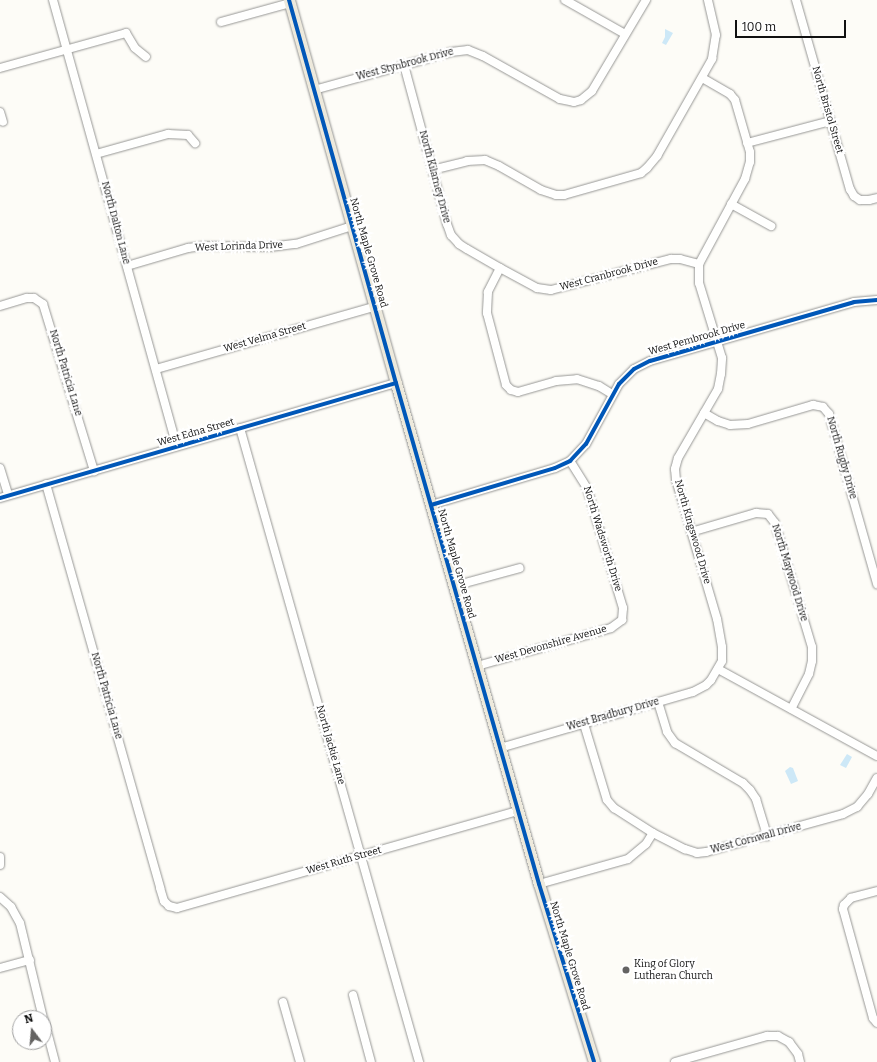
<!DOCTYPE html>
<html>
<head>
<meta charset="utf-8">
<style>
  body { margin:0 }
  #map { position:relative; width:877px; height:1062px; overflow:hidden; background:#fdfcf7; font-family:Bitter,serif }
  div>[style] { position:absolute }
  .water>* { inset:0; background:#cde8f7 }
  .roads { filter:drop-shadow(0 0 1px #979795) drop-shadow(0 0 1px #979795) }
  .minor>* { height:8px; margin:-4px; padding:0 4px; transform-origin:4px; border-radius:4px; background:#fffffe }
  .major>* { height:11px; margin:-5.5px; padding:0 5.5px; transform-origin:5.5px; border-radius:5.5px; background:#ede9dc }
  .cycleway>* { height:4px; margin:-2px; padding:0 2px; transform-origin:2px; border-radius:2px; background:#0057b8 }
  .dots>* { width:11px; height:11px; translate:-50% -50%; box-sizing:border-box; border:2px solid #fff; border-radius:50% }
  span { translate:-50% -50%; white-space:nowrap; text-align:center; line-height:1.15; -webkit-text-stroke:4px #fff; paint-order:stroke }
  .street-label { font-size:10px; color:#111 }
  .poi-label { font-size:10px; color:#111 }
  .left { translate:0 -50%; text-align:left }
  .north { position:absolute; left:12px; top:1010px; width:40px; height:40px; box-sizing:border-box; background:#fff; border:1px solid #a0a0a0; border-radius:50%; rotate:344deg; font-size:11px; font-weight:700; line-height:16px; text-align:center; color:#111 }
  .north::after { content:''; display:block; margin:auto; width:14px; height:18px; background:#646362; clip-path:polygon(50% 0,100% 100%,50% 72%,0 100%) }
  .scale { position:absolute; left:735px; top:20px; width:111px; height:18px; box-sizing:border-box; border:2px solid #111; border-top:0; padding-left:5px; font-size:12px; line-height:14px; white-space:nowrap; color:#111; -webkit-text-stroke:3px #fff; paint-order:stroke }
</style>
</head>
<body>
<div id="map">
  <div class="water">
    <i style="clip-path:polygon(665px 29px,673px 33px,666px 45px,662px 43px,665px 37px)"></i>
    <i style="clip-path:polygon(847px 754px,852px 757px,846px 768px,840px 765px)"></i>
    <i style="clip-path:polygon(790px 767px,793px 768px,798px 781px,791px 784px,785px 771px)"></i>
  </div>
  <div class="roads">
    <div class="minor">
      <i style="left:53px;top:0;width:463px;rotate:74.5deg"></i>
      <i style="left:565px;top:0;width:69px;rotate:29.5deg"></i>
      <i style="left:796px;top:0;width:197px;rotate:74.1deg"></i>
      <i style="left:850px;top:189px;width:8px;rotate:60deg"></i>
      <i style="left:854px;top:196px;width:7px;rotate:34deg"></i>
      <i style="left:860px;top:200px;width:9px"></i>
      <i style="left:869px;top:200px;width:8px;rotate:-14deg"></i>
      <i style="left:221px;top:22px;width:72px;rotate:-15.4deg"></i>
      <i style="left:404px;top:65px;width:165px;rotate:74.9deg"></i>
      <i style="left:447px;top:224px;width:12px;rotate:70deg"></i>
      <i style="left:451px;top:235px;width:12px;rotate:48deg"></i>
      <i style="left:459px;top:244px;width:9px;rotate:32deg"></i>
      <i style="left:467px;top:249px;width:38px;rotate:30deg"></i>
      <i style="left:500px;top:268px;width:27px;rotate:117deg"></i>
      <i style="left:488px;top:292px;width:21px;rotate:93deg"></i>
      <i style="left:487px;top:313px;width:74px;rotate:75.2deg"></i>
      <i style="left:506px;top:385px;width:7px;rotate:45deg"></i>
      <i style="left:511px;top:390px;width:7px;rotate:16deg"></i>
      <i style="left:518px;top:392px;width:40px;rotate:-16deg"></i>
      <i style="left:556px;top:381px;width:21px;rotate:-5deg"></i>
      <i style="left:577px;top:379px;width:23px;rotate:18deg"></i>
      <i style="left:599px;top:386px;width:15px;rotate:32deg"></i>
      <i style="left:0;top:68px;width:131px;rotate:-15.5deg"></i>
      <i style="left:126px;top:33px;width:17px;rotate:59deg"></i>
      <i style="left:135px;top:48px;width:14px;rotate:39deg"></i>
      <i style="left:314px;top:90px;width:142px;rotate:-15.5deg"></i>
      <i style="left:451px;top:52px;width:17px;rotate:-7deg"></i>
      <i style="left:468px;top:50px;width:16px;rotate:22deg"></i>
      <i style="left:483px;top:56px;width:88px;rotate:29.2deg"></i>
      <i style="left:560px;top:99px;width:14px;rotate:12deg"></i>
      <i style="left:574px;top:102px;width:7px;rotate:-16deg"></i>
      <i style="left:581px;top:100px;width:14px;rotate:-39deg"></i>
      <i style="left:592px;top:91px;width:106px;rotate:-59.3deg"></i>
      <i style="left:0;top:112px;width:10px;rotate:73deg"></i>
      <i style="left:747px;top:143px;width:86px;rotate:-14.8deg"></i>
      <i style="left:96px;top:154px;width:75px;rotate:-15.5deg"></i>
      <i style="left:168px;top:134px;width:20px;rotate:3deg"></i>
      <i style="left:188px;top:135px;width:11px;rotate:49deg"></i>
      <i style="left:432px;top:170px;width:36px;rotate:-14deg"></i>
      <i style="left:467px;top:161px;width:18px;rotate:-3deg"></i>
      <i style="left:485px;top:160px;width:15px;rotate:23deg"></i>
      <i style="left:499px;top:166px;width:48px;rotate:29.7deg"></i>
      <i style="left:541px;top:190px;width:16px;rotate:18deg"></i>
      <i style="left:556px;top:195px;width:8px"></i>
      <i style="left:564px;top:195px;width:80px;rotate:-15.9deg"></i>
      <i style="left:641px;top:173px;width:8px;rotate:-40deg"></i>
      <i style="left:647px;top:168px;width:16px;rotate:-50deg"></i>
      <i style="left:657px;top:156px;width:112px;rotate:-60.4deg"></i>
      <i style="left:712px;top:59px;width:24px;rotate:-81deg"></i>
      <i style="left:716px;top:35px;width:36px;rotate:-103deg"></i>
      <i style="left:731px;top:204px;width:46px;rotate:28.8deg"></i>
      <i style="left:127px;top:266px;width:64px;rotate:-16.4deg"></i>
      <i style="left:188px;top:248px;width:15px;rotate:-8deg"></i>
      <i style="left:203px;top:246px;width:67px;rotate:0.9deg"></i>
      <i style="left:270px;top:247px;width:26px;rotate:-7deg"></i>
      <i style="left:296px;top:244px;width:59px;rotate:-17.8deg"></i>
      <i style="left:500px;top:268px;width:42px;rotate:28.4deg"></i>
      <i style="left:537px;top:288px;width:14px;rotate:8deg"></i>
      <i style="left:551px;top:290px;width:124px;rotate:-14.5deg"></i>
      <i style="left:671px;top:259px;width:9px"></i>
      <i style="left:680px;top:259px;width:20px;rotate:15deg"></i>
      <i style="left:0;top:306px;width:28px;rotate:-17deg"></i>
      <i style="left:27px;top:298px;width:7px"></i>
      <i style="left:34px;top:298px;width:11px;rotate:34deg"></i>
      <i style="left:43px;top:304px;width:175px;rotate:73deg"></i>
      <i style="left:156px;top:369px;width:227px;rotate:-15.9deg"></i>
      <i style="left:704px;top:413px;width:16px;rotate:30deg"></i>
      <i style="left:718px;top:421px;width:13px;rotate:18deg"></i>
      <i style="left:730px;top:425px;width:18px;rotate:-3deg"></i>
      <i style="left:748px;top:424px;width:68px;rotate:-16.3deg"></i>
      <i style="left:813px;top:405px;width:10px;rotate:11deg"></i>
      <i style="left:823px;top:407px;width:9px;rotate:49deg"></i>
      <i style="left:829px;top:414px;width:177px;rotate:74.2deg"></i>
      <i style="left:240px;top:428px;width:659px;rotate:74.23deg"></i>
      <i style="left:0;top:468px;width:28px;rotate:73deg"></i>
      <i style="left:46px;top:484px;width:420px;rotate:74.2deg"></i>
      <i style="left:160px;top:888px;width:14px;rotate:73deg"></i>
      <i style="left:164px;top:901px;width:7px;rotate:45deg"></i>
      <i style="left:169px;top:906px;width:8px;rotate:14deg"></i>
      <i style="left:177px;top:908px;width:355px;rotate:-15.9deg"></i>
      <i style="left:0;top:498px;width:412px;rotate:-16.2deg"></i>
      <i style="left:431px;top:505px;width:129px;rotate:-16.6deg"></i>
      <i style="left:555px;top:468px;width:17px;rotate:-25deg"></i>
      <i style="left:570px;top:461px;width:23px;rotate:-47deg"></i>
      <i style="left:586px;top:444px;width:68px;rotate:-61.2deg"></i>
      <i style="left:619px;top:384px;width:21px;rotate:-45deg"></i>
      <i style="left:634px;top:369px;width:18px;rotate:-27deg"></i>
      <i style="left:650px;top:361px;width:212px;rotate:-16.1deg"></i>
      <i style="left:854px;top:302px;width:23px;rotate:-5deg"></i>
      <i style="left:691px;top:532px;width:68px;rotate:-16.3deg"></i>
      <i style="left:756px;top:513px;width:12px;rotate:5deg"></i>
      <i style="left:768px;top:514px;width:11px;rotate:52deg"></i>
      <i style="left:775px;top:523px;width:129px;rotate:73.4deg"></i>
      <i style="left:812px;top:647px;width:14px;rotate:90deg"></i>
      <i style="left:812px;top:661px;width:13px;rotate:103deg"></i>
      <i style="left:809px;top:674px;width:39px;rotate:117deg"></i>
      <i style="left:454px;top:586px;width:68px;rotate:-15.3deg"></i>
      <i style="left:477px;top:666px;width:139px;rotate:-15.8deg"></i>
      <i style="left:611px;top:628px;width:14px;rotate:-36deg"></i>
      <i style="left:622px;top:620px;width:12px;rotate:-85deg"></i>
      <i style="left:623px;top:608px;width:125px;rotate:-106.7deg"></i>
      <i style="left:587px;top:488px;width:32px;rotate:-122deg"></i>
      <i style="left:718px;top:669px;width:181px;rotate:28.7deg"></i>
      <i style="left:658px;top:702px;width:31px;rotate:73deg"></i>
      <i style="left:667px;top:732px;width:14px;rotate:54deg"></i>
      <i style="left:675px;top:743px;width:79px;rotate:30.5deg"></i>
      <i style="left:743px;top:783px;width:10px;rotate:45deg"></i>
      <i style="left:750px;top:790px;width:11px;rotate:56deg"></i>
      <i style="left:756px;top:799px;width:39px;rotate:73deg"></i>
      <i style="left:584px;top:724px;width:79px;rotate:73.2deg"></i>
      <i style="left:607px;top:800px;width:11px;rotate:49deg"></i>
      <i style="left:614px;top:808px;width:46px;rotate:32.7deg"></i>
      <i style="left:500px;top:748px;width:201px;rotate:-16.2deg"></i>
      <i style="left:693px;top:692px;width:15px;rotate:-28deg"></i>
      <i style="left:706px;top:685px;width:7px;rotate:-45deg"></i>
      <i style="left:711px;top:680px;width:22px;rotate:-60deg"></i>
      <i style="left:722px;top:661px;width:14px;rotate:-90deg"></i>
      <i style="left:722px;top:647px;width:28px;rotate:-100deg"></i>
      <i style="left:717px;top:619px;width:145px;rotate:-106.4deg"></i>
      <i style="left:676px;top:480px;width:11px;rotate:-95deg"></i>
      <i style="left:675px;top:469px;width:11px;rotate:-75deg"></i>
      <i style="left:678px;top:458px;width:80px;rotate:-59.9deg"></i>
      <i style="left:718px;top:389px;width:15px;rotate:-79deg"></i>
      <i style="left:721px;top:374px;width:16px;rotate:-86deg"></i>
      <i style="left:722px;top:358px;width:78px;rotate:-107deg"></i>
      <i style="left:699px;top:283px;width:19px;rotate:-90deg"></i>
      <i style="left:699px;top:264px;width:97px;rotate:-61.6deg"></i>
      <i style="left:745px;top:179px;width:18px;rotate:-74deg"></i>
      <i style="left:750px;top:162px;width:10px;rotate:-90deg"></i>
      <i style="left:750px;top:152px;width:54px;rotate:-106.1deg"></i>
      <i style="left:735px;top:100px;width:8px;rotate:-130deg"></i>
      <i style="left:730px;top:94px;width:32px;rotate:-150deg"></i>
      <i style="left:0;top:857px;width:8px;rotate:90deg"></i>
      <i style="left:539px;top:884px;width:92px;rotate:-15.7deg"></i>
      <i style="left:628px;top:859px;width:23px;rotate:-40deg"></i>
      <i style="left:646px;top:844px;width:13px;rotate:-58deg"></i>
      <i style="left:653px;top:833px;width:36px;rotate:27deg"></i>
      <i style="left:685px;top:849px;width:13px;rotate:18deg"></i>
      <i style="left:697px;top:853px;width:9px;rotate:-6deg"></i>
      <i style="left:706px;top:852px;width:142px;rotate:-15.5deg"></i>
      <i style="left:843px;top:814px;width:16px;rotate:-27deg"></i>
      <i style="left:857px;top:807px;width:17px;rotate:-50deg"></i>
      <i style="left:868px;top:794px;width:18px;rotate:-61deg"></i>
      <i style="left:877px;top:891px;width:27px;rotate:165deg"></i>
      <i style="left:851px;top:898px;width:10px;rotate:135deg"></i>
      <i style="left:844px;top:905px;width:4px;rotate:104deg"></i>
      <i style="left:843px;top:909px;width:113px;rotate:74.6deg"></i>
      <i style="left:873px;top:1018px;width:6px;rotate:51deg"></i>
      <i style="left:0;top:897px;width:15px;rotate:42deg"></i>
      <i style="left:11px;top:907px;width:18px;rotate:61deg"></i>
      <i style="left:20px;top:923px;width:98px;rotate:76.4deg"></i>
      <i style="left:0;top:968px;width:31px;rotate:-15deg"></i>
      <i style="left:353px;top:995px;width:69px;rotate:75deg"></i>
      <i style="left:283px;top:1002px;width:62px;rotate:74.2deg"></i>
      <i style="left:44px;top:1020px;width:43px;rotate:75.3deg"></i>
      <i style="left:675px;top:1062px;width:96px;rotate:-15.8deg"></i>
      <i style="left:767px;top:1036px;width:11px"></i>
      <i style="left:778px;top:1036px;width:13px;rotate:29deg"></i>
      <i style="left:789px;top:1042px;width:15px;rotate:53deg"></i>
      <i style="left:798px;top:1054px;width:8px;rotate:76deg"></i>
    </div>
    <div class="major">
      <i style="left:289px;top:0;width:398px;rotate:74.4deg"></i>
      <i style="left:396px;top:383px;width:521px;rotate:74.07deg"></i>
      <i style="left:539px;top:884px;width:186px;rotate:72.8deg"></i>
    </div>
  </div>
  <div class="cycleway">
    <i style="left:289px;top:0;width:398px;rotate:74.4deg"></i>
    <i style="left:396px;top:383px;width:521px;rotate:74.07deg"></i>
    <i style="left:539px;top:884px;width:186px;rotate:72.8deg"></i>
    <i style="left:0;top:498px;width:412px;rotate:-16.2deg"></i>
    <i style="left:431px;top:505px;width:129px;rotate:-16.6deg"></i>
    <i style="left:555px;top:468px;width:17px;rotate:-25deg"></i>
    <i style="left:570px;top:461px;width:23px;rotate:-47deg"></i>
    <i style="left:586px;top:444px;width:68px;rotate:-61.2deg"></i>
    <i style="left:619px;top:384px;width:21px;rotate:-45deg"></i>
    <i style="left:634px;top:369px;width:18px;rotate:-27deg"></i>
    <i style="left:650px;top:361px;width:212px;rotate:-16.1deg"></i>
    <i style="left:854px;top:302px;width:23px;rotate:-5deg"></i>
  </div>
  <div class="dots">
    <i style="left:626px;top:970px;background:#646362"></i>
  </div>
  <div class="street-label">
    <span style="left:405px;top:65px;rotate:-15deg">West Stynbrook Drive</span>
    <span style="left:827px;top:110px;rotate:74deg">North Bristol Street</span>
    <span style="left:434px;top:177px;rotate:75deg">North Kilarney Drive</span>
    <span style="left:115px;top:223px;rotate:75deg">North Dalton Lane</span>
    <span style="left:239px;top:247px;rotate:-2deg">West Lorinda Drive</span>
    <span style="left:368px;top:253px;rotate:74deg">North Maple Grove Road</span>
    <span style="left:609px;top:275px;rotate:-15deg">West Cranbrook Drive</span>
    <span style="left:265px;top:338px;rotate:-16deg">West Velma Street</span>
    <span style="left:697px;top:339px;rotate:-16deg">West Pembrook Drive</span>
    <span style="left:65px;top:373px;rotate:73deg">North Patricia Lane</span>
    <span style="left:196px;top:433px;rotate:-16deg">West Edna Street</span>
    <span style="left:841px;top:458px;rotate:74deg">North Rugby Drive</span>
    <span style="left:692px;top:532px;rotate:74deg">North Kingswood Drive</span>
    <span style="left:602px;top:539px;rotate:73deg">North Wadsworth Drive</span>
    <span style="left:456px;top:564px;rotate:74deg">North Maple Grove Road</span>
    <span style="left:789px;top:573px;rotate:73deg">North Maywood Drive</span>
    <span style="left:551px;top:645px;rotate:-16deg">West Devonshire Avenue</span>
    <span style="left:106px;top:696px;rotate:74deg">North Patricia Lane</span>
    <span style="left:613px;top:715px;rotate:-16deg">West Bradbury Drive</span>
    <span style="left:330px;top:745px;rotate:74deg">North Jackie Lane</span>
    <span style="left:756px;top:839px;rotate:-15deg">West Cornwall Drive</span>
    <span style="left:344px;top:861px;rotate:-16deg">West Ruth Street</span>
    <span style="left:569px;top:956px;rotate:73deg">North Maple Grove Road</span>
  </div>
  <div class="poi-label">
    <span class="left" style="left:634px;top:970px">King of Glory<br>Lutheran Church</span>
  </div>
  <div class="north">N</div>
  <div class="scale">100 m</div>
</div>
</body>
</html>
